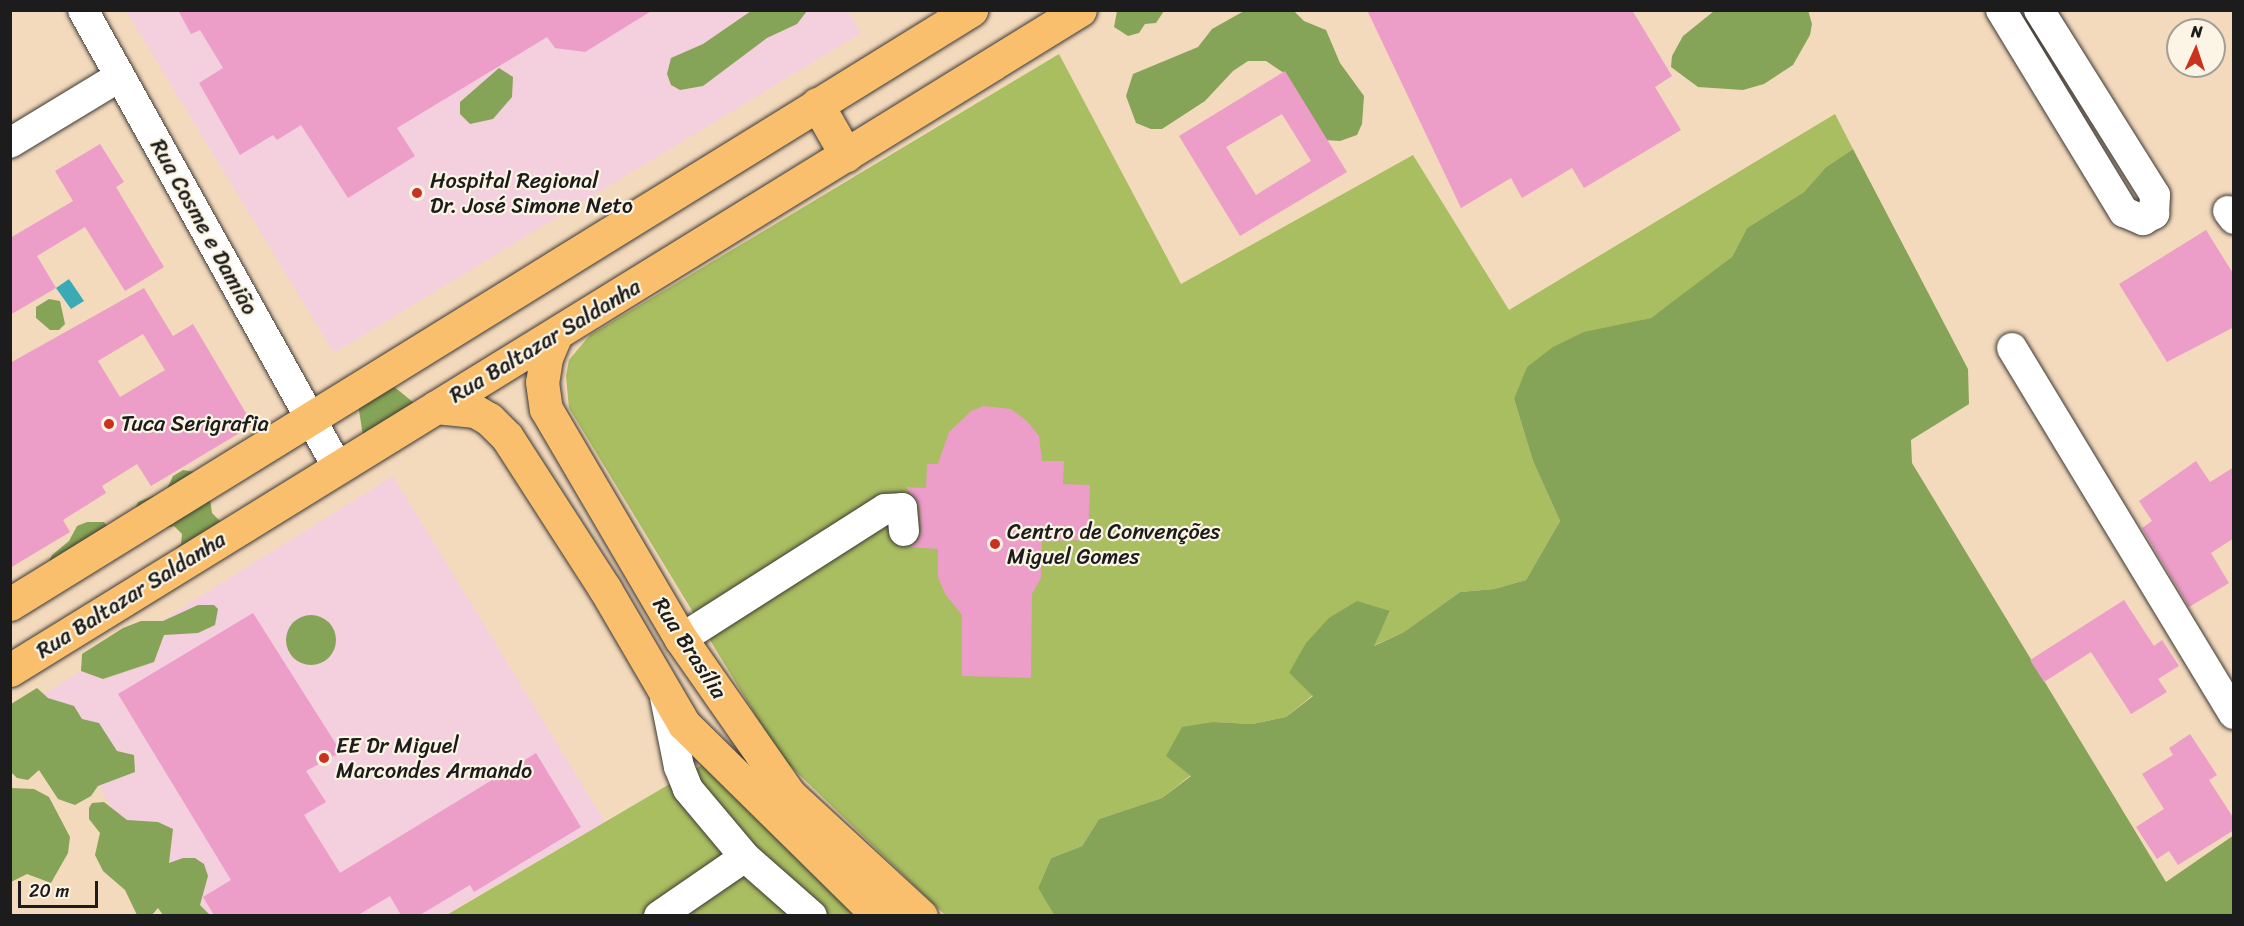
<!DOCTYPE html>
<html>
<head>
<meta charset="utf-8">
<style>
  body { margin:0 }
  #map { position:relative; width:2244px; height:926px; overflow:hidden; background:#f4dabd; font-family:Sriracha,sans-serif }
  div>[style] { position:absolute }
  .built>* { inset:0; background:#f4cfdd }
  .green>* { inset:0; background:#a9bd61 }
  .forest>* { inset:0; background:#86a457 }
  .round { border-radius:50% }
  .water>* { inset:0; background:#3aabb4 }
  .building>* { inset:0; background:#ec9dc8 }
  .roads { filter:drop-shadow(0 0 2px #3c3834) drop-shadow(0 0 2px #3c3834) }
  .minor>* { height:30px; margin:-15px; padding:0 15px; transform-origin:15px; border-radius:15px; background:#fff }
  .major>* { height:33px; margin:-16.5px; padding:0 16.5px; transform-origin:16.5px; border-radius:16.5px; background:#f9bf6d }
  .dots>* { width:16px; height:16px; translate:-50% -50%; box-sizing:border-box; border:3px solid #fcf5e5; border-radius:50% }
  span { translate:-50% -50%; white-space:nowrap; text-align:center; line-height:1.15; -webkit-text-stroke:4.5px #fcf5e5; paint-order:stroke }
  .poi-label { font-size:22px; color:#1c1c1c }
  .left { translate:0 -50%; text-align:left }
  .street-label { font-size:22px; color:#1c1c1c }
  .frame { position:absolute; inset:0; border:12px solid #1c1c1c; pointer-events:none }
  .north { position:absolute; left:2166px; top:18px; width:60px; height:60px; box-sizing:border-box; background:#fcf5e5; border:2px solid #a29e95; border-radius:50%; rotate:3deg; font-size:16px; font-weight:700; line-height:24px; text-align:center; color:#1c1c1c }
  .north::after { content:''; display:block; margin:auto; width:21px; height:27px; background:#c8321e; clip-path:polygon(50% 0,100% 100%,50% 72%,0 100%) }
  .scale { position:absolute; left:18px; top:881px; width:80px; height:27px; box-sizing:border-box; border:3px solid #1c1c1c; border-top:0; padding-left:8px; font-size:18px; line-height:21px; white-space:nowrap; color:#1c1c1c; -webkit-text-stroke:4px #fcf5e5; paint-order:stroke }
</style>
</head>
<body>
<div id="map">
  <div class="built">
    <i style="clip-path:polygon(847px 10px,861px 33px,334px 353px,126px 11px)"></i>
    <i style="clip-path:polygon(393px 476px,605px 822px,445px 915px,175px 915px,44px 694px)"></i>
  </div>
  <div class="green">
    <i style="clip-path:polygon(1059px 54px,1181px 284px,1413px 155px,1509px 310px,1835px 114px,1853px 149px,1826px 167px,1804px 192px,1747px 228px,1732px 257px,1706px 279px,1651px 318px,1618px 326px,1514px 399px,1533px 461px,1560px 521px,1526px 580px,1494px 589px,1460px 592px,1404px 632px,1373px 646px,1390px 612px,1289px 673px,1313px 695px,1286px 717px,1252px 724px,1214px 722px,1191px 775px,1162px 798px,1099px 819px,1082px 846px,1051px 858px,1038px 888px,1055px 915px,945px 915px,781px 757px,569px 408px,566px 376px,569px 360px,590px 335px)"></i>
    <i style="clip-path:polygon(707px 762px,868px 916px,445px 916px,605px 822px)"></i>
  </div>
  <div class="forest">
    <i style="clip-path:polygon(1808px 10px,1812px 24px,1810px 35px,1793px 65px,1764px 84px,1743px 90px,1698px 87px,1671px 67px,1672px 56px,1683px 36px,1714px 11px)"></i>
    <i style="clip-path:polygon(751px 11px,807px 11px,797px 24px,767px 38px,703px 86px,680px 90px,671px 85px,667px 74px,671px 58px,703px 44px)"></i>
    <i style="clip-path:polygon(1117px 11px,1117px 10px,1164px 11px,1156px 23px,1145px 24px,1139px 33px,1128px 36px,1114px 27px)"></i>
    <i style="clip-path:polygon(1244px 11px,1294px 11px,1304px 21px,1326px 30px,1340px 63px,1364px 96px,1362px 124px,1357px 135px,1340px 141px,1325px 140px,1284px 73px,1266px 61px,1248px 61px,1233px 71px,1205px 101px,1162px 129px,1151px 129px,1136px 123px,1126px 96px,1133px 74px,1198px 47px,1212px 29px)"></i>
    <i style="clip-path:polygon(499px 68px,513px 77px,512px 97px,493px 119px,470px 124px,460px 114px,460px 102px)"></i>
    <i style="clip-path:polygon(1853px 149px,1968px 369px,1969px 404px,1911px 440px,1912px 463px,2166px 882px,2234px 835px,2233px 916px,1055px 916px,1038px 888px,1051px 858px,1082px 846px,1099px 819px,1162px 798px,1191px 776px,1166px 756px,1182px 727px,1214px 722px,1252px 724px,1286px 717px,1313px 696px,1289px 673px,1306px 643px,1329px 618px,1357px 601px,1390px 611px,1374px 646px,1404px 632px,1460px 592px,1494px 589px,1526px 580px,1560px 521px,1533px 461px,1514px 399px,1527px 367px,1553px 347px,1584px 332px,1651px 318px,1732px 257px,1747px 228px,1804px 192px,1826px 167px)"></i>
    <i style="clip-path:polygon(49px 299px,60px 301px,65px 324px,59px 330px,50px 330px,36px 318px,36px 307px)"></i>
    <i style="clip-path:polygon(392px 385px,414px 403px,363px 436px,358px 404px)"></i>
    <i style="clip-path:polygon(183px 470px,195px 472px,209px 492px,212px 513px,224px 525px,167px 556px,181px 544px,182px 534px,174px 526px,158px 530px,136px 507px,138px 502px,166px 491px,173px 476px)"></i>
    <i style="clip-path:polygon(87px 522px,104px 522px,108px 527px,47px 565px,52px 555px,69px 541px,77px 526px)"></i>
    <i style="clip-path:polygon(198px 605px,214px 605px,218px 609px,215px 625px,198px 633px,164px 635px,154px 662px,103px 679px,81px 671px,82px 654px,123px 628px,141px 621px,163px 621px)"></i>
    <i class="round" style="left:286px;top:615px;width:50px;height:50px"></i>
    <i style="clip-path:polygon(37px 688px,48px 698px,74px 706px,82px 719px,99px 723px,117px 751px,134px 755px,135px 772px,98px 786px,91px 796px,75px 805px,58px 799px,39px 770px,28px 780px,17px 778px,11px 772px,11px 704px)"></i>
    <i style="clip-path:polygon(11px 788px,34px 789px,49px 797px,70px 837px,68px 853px,51px 883px,27px 874px,11px 882px)"></i>
    <i style="clip-path:polygon(104px 802px,127px 820px,158px 822px,173px 829px,169px 863px,183px 858px,195px 858px,204px 864px,208px 876px,200px 905px,210px 915px,163px 915px,158px 908px,152px 915px,137px 915px,125px 890px,103px 871px,95px 855px,100px 833px,89px 819px,89px 808px,92px 803px)"></i>
  </div>
  <div class="water">
    <i style="clip-path:polygon(69px 279px,84px 301px,71px 309px,56px 288px)"></i>
  </div>
  <div class="building">
    <i style="clip-path:polygon(178px 10px,653px 10px,585px 52px,555px 48px,547px 37px,397px 128px,415px 156px,348px 198px,301px 125px,277px 140px,273px 135px,240px 155px,199px 83px,223px 68px,200px 30px,191px 34px)"></i>
    <i style="clip-path:polygon(1367px 10px,1632px 10px,1672px 76px,1655px 87px,1681px 130px,1584px 188px,1572px 168px,1522px 198px,1511px 178px,1461px 208px)"></i>
    <i style="clip-path:polygon(evenodd,1285px 71px,1347px 172px,1240px 236px,1179px 136px,1285px 71px,1282px 114px,1311px 161px,1256px 195px,1226px 147px,1282px 114px)"></i>
    <i style="clip-path:polygon(100px 144px,124px 182px,116px 187px,164px 267px,125px 291px,85px 227px,37px 256px,56px 288px,10px 315px,10px 238px,73px 201px,55px 171px)"></i>
    <i style="clip-path:polygon(2206px 230px,2234px 275px,2234px 327px,2167px 362px,2119px 284px)"></i>
    <i style="clip-path:polygon(evenodd,144px 288px,173px 336px,193px 324px,253px 425px,151px 486px,137px 464px,102px 486px,106px 493px,63px 520px,70px 532px,10px 568px,10px 363px,144px 288px,143px 334px,165px 370px,120px 397px,98px 361px,143px 334px)"></i>
    <i style="clip-path:polygon(984px 406px,1011px 409px,1027px 421px,1039px 436px,1042px 461px,1064px 461px,1063px 484px,1090px 485px,1088px 540px,1042px 541px,1041px 578px,1032px 594px,1031px 678px,962px 676px,962px 615px,945px 594px,938px 577px,938px 549px,910px 547px,919px 539px,921px 530px,919px 506px,906px 487px,926px 488px,927px 464px,938px 464px,949px 432px,971px 411px)"></i>
    <i style="clip-path:polygon(2196px 461px,2210px 482px,2234px 467px,2234px 538px,2211px 553px,2229px 583px,2189px 607px,2142px 528px,2152px 521px,2139px 501px)"></i>
    <i style="clip-path:polygon(2124px 600px,2154px 646px,2162px 640px,2179px 666px,2158px 679px,2167px 692px,2131px 714px,2091px 652px,2044px 682px,2030px 660px)"></i>
    <i style="clip-path:polygon(253px 613px,341px 752px,306px 771px,326px 802px,304px 815px,340px 873px,536px 753px,581px 827px,474px 892px,470px 885px,420px 915px,401px 915px,390px 896px,358px 915px,214px 915px,203px 897px,231px 880px,118px 694px)"></i>
    <i style="clip-path:polygon(2190px 734px,2217px 775px,2209px 780px,2234px 819px,2234px 830px,2178px 865px,2169px 851px,2157px 859px,2136px 827px,2164px 809px,2142px 774px,2173px 755px,2169px 748px)"></i>
  </div>
  <div class="roads">
    <div class="minor">
      <i style="left:83px;top:10px;width:524px;rotate:60.89deg"></i>
      <i style="left:2001px;top:10px;width:237px;rotate:58.7deg"></i>
      <i style="left:2124px;top:212px;width:21px;rotate:23deg"></i>
      <i style="left:2143px;top:220px;width:13px;rotate:-29deg"></i>
      <i style="left:2154px;top:214px;width:19px;rotate:-87deg"></i>
      <i style="left:2155px;top:195px;width:218px;rotate:-122.1deg"></i>
      <i style="left:10px;top:143px;width:127px;rotate:-31.2deg"></i>
      <i style="left:2228px;top:211px;width:10px;rotate:53deg"></i>
      <i style="left:2012px;top:348px;width:428px;rotate:58.8deg"></i>
      <i style="left:681px;top:639px;width:242px;rotate:-32.5deg"></i>
      <i style="left:885px;top:509px;width:17px;rotate:-3deg"></i>
      <i style="left:902px;top:508px;width:23px;rotate:85deg"></i>
      <i style="left:745px;top:857px;width:89px;rotate:41.4deg"></i>
      <i style="left:659px;top:916px;width:104px;rotate:-34.5deg"></i>
      <i style="left:745px;top:857px;width:89px;rotate:-130deg"></i>
      <i style="left:688px;top:789px;width:24px;rotate:-112deg"></i>
      <i style="left:679px;top:767px;width:71px;rotate:-101.3deg"></i>
    </div>
    <div class="major">
      <i style="left:817px;top:104px;width:59px;rotate:60.4deg"></i>
      <i style="left:556px;top:334px;width:26px;rotate:113deg"></i>
      <i style="left:546px;top:358px;width:24px;rotate:99deg"></i>
      <i style="left:542px;top:382px;width:27px;rotate:82deg"></i>
      <i style="left:546px;top:409px;width:267px;rotate:59.6deg"></i>
      <i style="left:681px;top:639px;width:190px;rotate:55.1deg"></i>
      <i style="left:790px;top:795px;width:178px;rotate:42.7deg"></i>
      <i style="left:436px;top:407px;width:39px;rotate:6deg"></i>
      <i style="left:475px;top:411px;width:16px;rotate:30deg"></i>
      <i style="left:489px;top:419px;width:25px;rotate:45deg"></i>
      <i style="left:507px;top:437px;width:181px;rotate:57.2deg"></i>
      <i style="left:605px;top:589px;width:156px;rotate:59.7deg"></i>
      <i style="left:684px;top:724px;width:274px;rotate:44.6deg"></i>
      <i style="left:10px;top:604px;width:1130px;rotate:-31.72deg"></i>
      <i style="left:10px;top:670px;width:1257px;rotate:-31.67deg"></i>
    </div>
  </div>
  <div class="dots">
    <i style="left:417px;top:193px;background:#c8321e"></i>
    <i style="left:109px;top:424px;background:#c8321e"></i>
    <i style="left:995px;top:544px;background:#c8321e"></i>
    <i style="left:324px;top:758px;background:#c8321e"></i>
  </div>
  <div class="poi-label">
    <span class="left" style="left:430px;top:193px">Hospital Regional<br>Dr. José Simone Neto</span>
    <span class="left" style="left:121px;top:424px">Tuca Serigrafia</span>
    <span class="left" style="left:1007px;top:544px">Centro de Convenções<br>Miguel Gomes</span>
    <span class="left" style="left:336px;top:758px">EE Dr Miguel<br>Marcondes Armando</span>
  </div>
  <div class="street-label">
    <span style="left:204px;top:227px;rotate:61deg">Rua Cosme e Damião</span>
    <span style="left:545px;top:341px;rotate:-31deg">Rua Baltazar Saldanha</span>
    <span style="left:131px;top:595px;rotate:-32deg">Rua Baltazar Saldanha</span>
    <span style="left:690px;top:648px;rotate:57deg">Rua Brasília</span>
  </div>
  <div class="frame"></div>
  <div class="north">N</div>
  <div class="scale">20 m</div>
</div>
</body>
</html>
